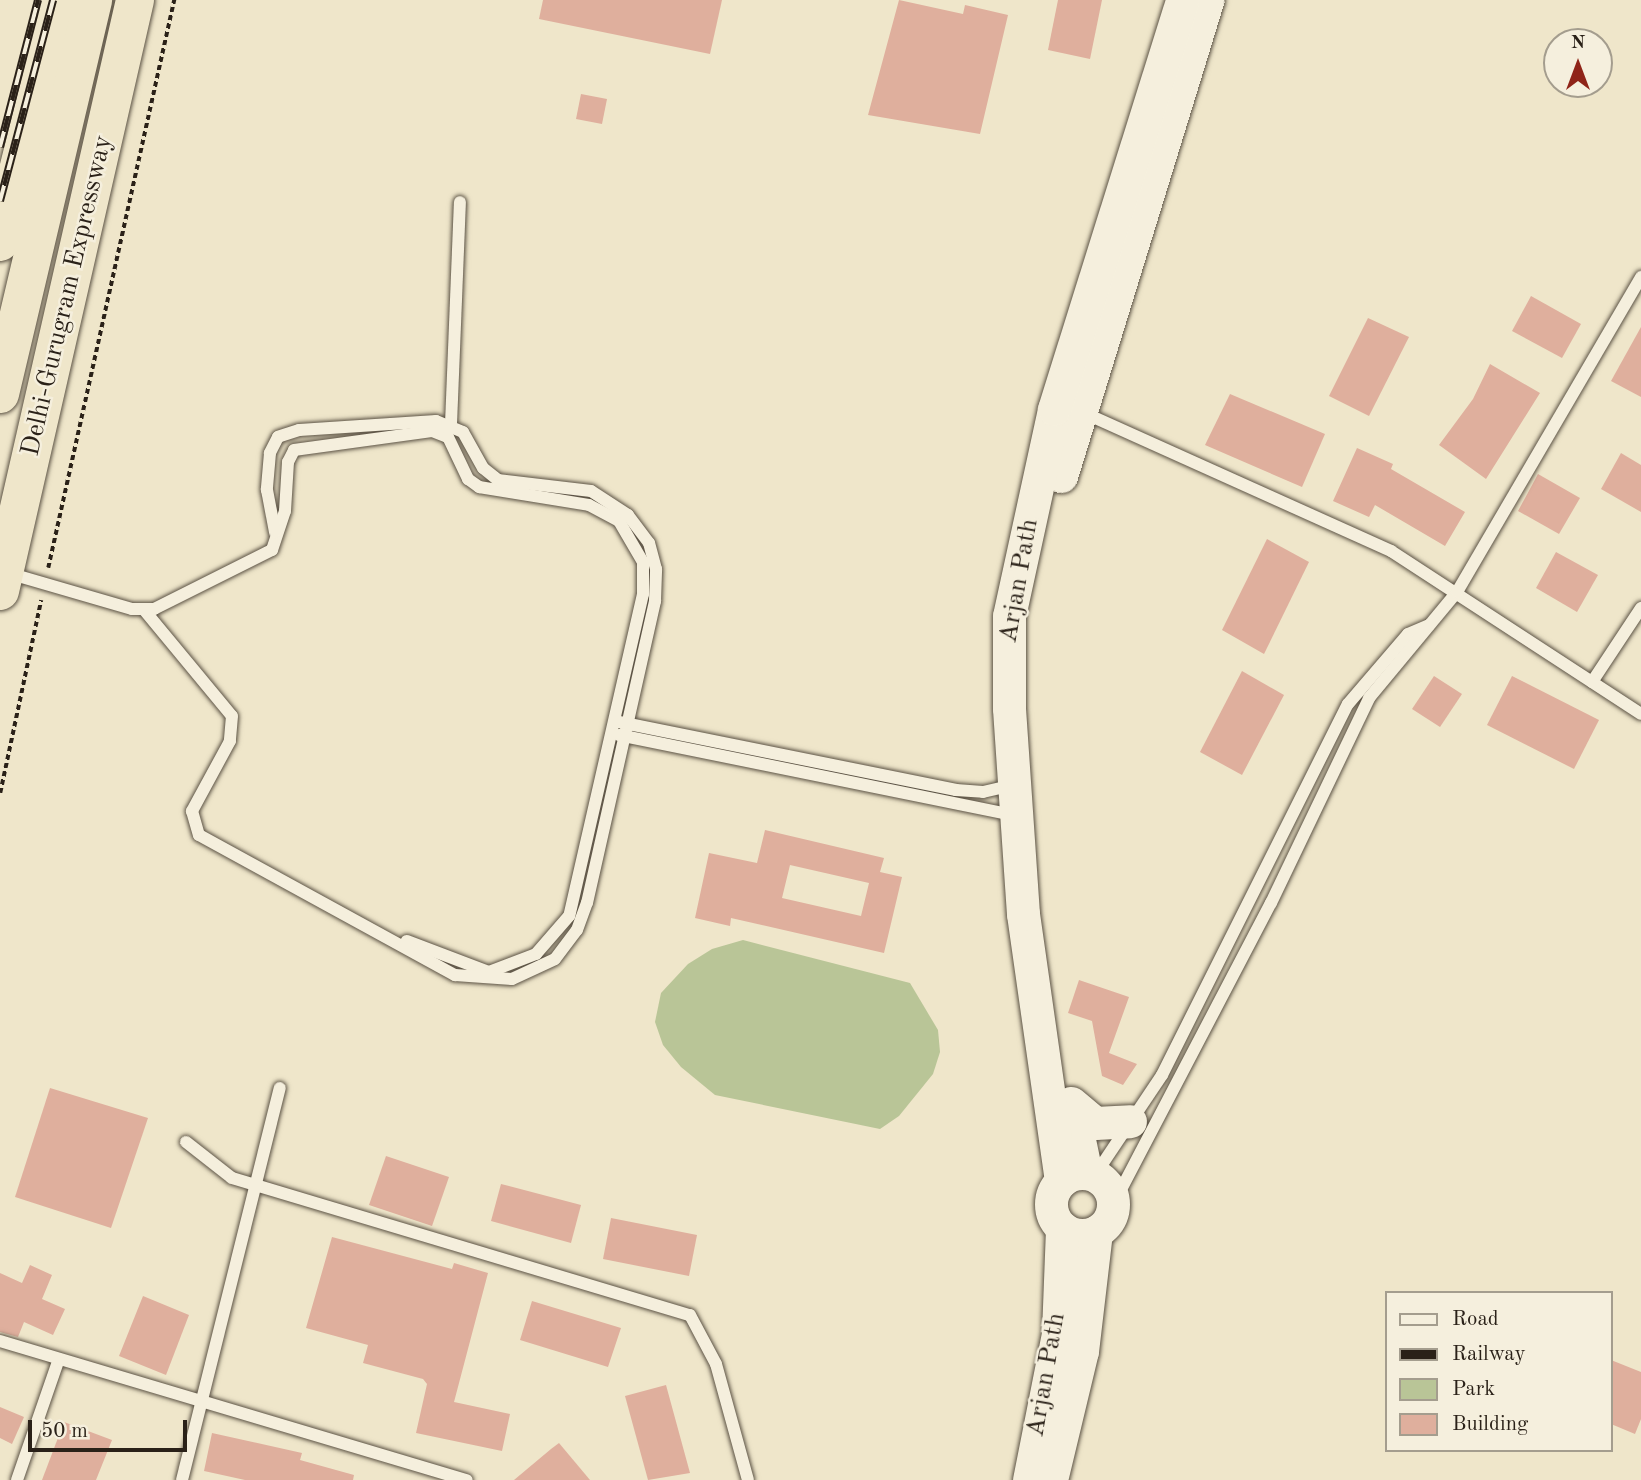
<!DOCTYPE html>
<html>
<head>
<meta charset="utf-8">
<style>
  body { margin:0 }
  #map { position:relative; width:1641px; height:1480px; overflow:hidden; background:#efe6ca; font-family:"Old Standard TT",serif }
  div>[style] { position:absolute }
  .green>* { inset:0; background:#b9c597 }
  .building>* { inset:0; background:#dfaf9d }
  .path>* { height:3.5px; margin-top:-1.75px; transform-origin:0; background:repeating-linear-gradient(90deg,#2a2118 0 5px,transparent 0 8.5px) }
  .roads { filter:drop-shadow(0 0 2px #5b5244) drop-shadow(0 0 2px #5b5244) }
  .service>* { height:12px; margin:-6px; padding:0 6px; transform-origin:6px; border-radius:6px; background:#f5efdd }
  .secondary>* { height:33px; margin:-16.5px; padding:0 16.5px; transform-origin:16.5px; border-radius:16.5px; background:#f5efdd }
  .secondary>.ring { margin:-16.5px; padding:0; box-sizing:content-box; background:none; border:33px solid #f5efdd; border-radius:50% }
  .motorway>* { height:38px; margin:-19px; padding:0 19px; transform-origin:19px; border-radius:19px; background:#efe6ca }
  .rail>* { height:8px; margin-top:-4px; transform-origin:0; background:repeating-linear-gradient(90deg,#f5efdd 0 16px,#2a2118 0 32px); box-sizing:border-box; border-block:2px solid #2a2118 }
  span { translate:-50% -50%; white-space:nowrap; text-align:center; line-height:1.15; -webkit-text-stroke:5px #f5efdd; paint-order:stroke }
  .street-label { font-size:26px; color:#2a2118 }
  .legend { position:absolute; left:1385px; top:1291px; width:228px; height:161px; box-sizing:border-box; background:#f5efdd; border:2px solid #a49d8e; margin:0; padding:9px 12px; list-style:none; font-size:21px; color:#2a2118 }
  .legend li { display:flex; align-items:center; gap:14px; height:35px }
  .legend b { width:35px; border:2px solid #a49d8e }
  .north { position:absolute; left:1543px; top:28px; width:70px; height:70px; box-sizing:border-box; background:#f5efdd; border:2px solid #a49d8e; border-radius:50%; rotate:0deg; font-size:19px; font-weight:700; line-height:28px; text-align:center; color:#2a2118 }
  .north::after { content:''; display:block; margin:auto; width:24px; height:32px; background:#8f2418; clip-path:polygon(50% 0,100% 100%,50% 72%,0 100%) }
  .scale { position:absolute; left:28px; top:1420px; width:159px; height:32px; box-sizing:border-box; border:4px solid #2a2118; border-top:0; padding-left:9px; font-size:21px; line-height:24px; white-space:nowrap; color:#2a2118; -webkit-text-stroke:5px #f5efdd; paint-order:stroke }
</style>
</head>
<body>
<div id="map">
  <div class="green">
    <i style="clip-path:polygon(743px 940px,910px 983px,938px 1030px,940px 1052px,933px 1074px,899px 1116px,880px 1129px,715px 1095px,681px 1067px,663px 1045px,655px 1022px,661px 993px,688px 964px,712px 949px)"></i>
  </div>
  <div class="building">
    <i style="clip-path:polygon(543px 0,722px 0,710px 54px,539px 19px)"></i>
    <i style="clip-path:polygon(899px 0,963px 14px,965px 5px,1008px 15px,980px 134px,868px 115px)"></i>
    <i style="clip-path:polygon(1058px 0,1102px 0,1090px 59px,1048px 50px)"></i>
    <i style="clip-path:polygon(581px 94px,607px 99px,602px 124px,576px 119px)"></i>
    <i style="clip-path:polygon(1531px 296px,1581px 324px,1562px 358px,1512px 331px)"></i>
    <i style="clip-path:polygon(1368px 318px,1409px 337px,1369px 416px,1329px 396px)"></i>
    <i style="clip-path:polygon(1641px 327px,1641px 397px,1611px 381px)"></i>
    <i style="clip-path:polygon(1490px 364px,1540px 393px,1486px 479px,1439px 445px,1473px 399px)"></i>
    <i style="clip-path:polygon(1230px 394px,1325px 434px,1302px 487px,1205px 445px)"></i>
    <i style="clip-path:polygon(1357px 448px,1393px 464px,1391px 469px,1465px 512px,1445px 546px,1375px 505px,1369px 517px,1333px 501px)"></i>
    <i style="clip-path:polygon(1621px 453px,1641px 465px,1641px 512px,1601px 489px)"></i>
    <i style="clip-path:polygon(1538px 474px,1580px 498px,1559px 534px,1518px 511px)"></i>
    <i style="clip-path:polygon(1267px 539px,1309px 562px,1264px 654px,1222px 630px)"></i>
    <i style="clip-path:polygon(1556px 552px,1598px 575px,1577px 612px,1536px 588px)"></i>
    <i style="clip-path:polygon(1242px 671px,1284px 695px,1242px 775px,1200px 752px)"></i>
    <i style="clip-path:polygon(1434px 676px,1462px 694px,1440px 727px,1412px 709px)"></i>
    <i style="clip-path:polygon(1512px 676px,1599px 720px,1574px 769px,1487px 725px)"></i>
    <i style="clip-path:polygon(evenodd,765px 830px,884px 858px,880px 872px,902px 877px,884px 953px,731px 918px,730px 926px,695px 918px,709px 853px,757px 863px,765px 830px,790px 865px,869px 883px,861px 916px,782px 898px,790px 865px)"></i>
    <i style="clip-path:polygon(1079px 980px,1129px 997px,1109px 1053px,1137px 1064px,1123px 1085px,1102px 1076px,1092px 1021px,1068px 1013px)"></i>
    <i style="clip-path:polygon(50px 1088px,148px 1118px,111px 1228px,15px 1197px)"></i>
    <i style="clip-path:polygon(386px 1156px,449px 1177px,432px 1226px,369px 1205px)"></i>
    <i style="clip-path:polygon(501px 1184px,581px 1205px,571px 1243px,491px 1221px)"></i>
    <i style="clip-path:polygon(611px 1218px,697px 1235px,689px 1276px,603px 1259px)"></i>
    <i style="clip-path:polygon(332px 1237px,452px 1269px,454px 1263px,488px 1273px,454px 1402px,510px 1414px,502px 1451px,416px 1433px,427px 1384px,423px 1379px,363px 1363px,368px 1345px,306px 1328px)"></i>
    <i style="clip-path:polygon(30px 1265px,52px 1275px,42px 1299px,65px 1309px,53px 1335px,24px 1322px,18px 1337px,0 1332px,0 1273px,22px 1283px)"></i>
    <i style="clip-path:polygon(143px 1296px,189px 1315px,166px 1375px,119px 1356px)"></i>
    <i style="clip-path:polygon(532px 1301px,621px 1328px,608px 1367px,520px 1340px)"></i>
    <i style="clip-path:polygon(1611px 1360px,1641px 1372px,1641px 1419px,1635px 1434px,1611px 1424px)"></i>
    <i style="clip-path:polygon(666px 1385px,690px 1473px,648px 1480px,625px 1396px)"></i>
    <i style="clip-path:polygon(0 1407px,24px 1417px,12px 1444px,0 1438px)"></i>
    <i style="clip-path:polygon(64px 1422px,112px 1440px,96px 1480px,42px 1480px)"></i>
    <i style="clip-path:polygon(212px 1433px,302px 1453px,300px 1460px,354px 1475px,353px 1480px,245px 1480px,204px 1471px)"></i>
    <i style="clip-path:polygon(559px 1443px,590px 1480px,514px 1480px,551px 1449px)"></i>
  </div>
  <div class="path">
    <i style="left:48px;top:568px;width:582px;rotate:-77.49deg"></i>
    <i style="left:0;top:793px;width:197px;rotate:-78deg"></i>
  </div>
  <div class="roads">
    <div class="service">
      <i style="left:1082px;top:412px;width:339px;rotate:24.2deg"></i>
      <i style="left:1391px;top:551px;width:298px;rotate:33.1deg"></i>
      <i style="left:451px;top:424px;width:222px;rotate:-87.7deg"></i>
      <i style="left:8px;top:573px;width:129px;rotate:16.2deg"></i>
      <i style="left:132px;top:609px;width:22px"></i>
      <i style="left:154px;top:609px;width:132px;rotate:-26.6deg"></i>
      <i style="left:272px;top:550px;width:41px;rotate:-71.6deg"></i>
      <i style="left:285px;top:511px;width:49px;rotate:-86.5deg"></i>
      <i style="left:288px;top:462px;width:13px;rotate:-63deg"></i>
      <i style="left:294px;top:450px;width:139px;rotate:-7.8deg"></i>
      <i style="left:432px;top:431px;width:17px;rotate:21deg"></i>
      <i style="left:448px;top:437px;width:47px;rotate:64.5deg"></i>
      <i style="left:468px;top:479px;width:14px;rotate:36deg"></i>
      <i style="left:479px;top:487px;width:111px;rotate:9.3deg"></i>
      <i style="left:589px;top:505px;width:34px;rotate:28deg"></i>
      <i style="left:619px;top:521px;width:48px;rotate:59.7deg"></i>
      <i style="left:643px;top:562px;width:32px;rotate:90deg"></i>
      <i style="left:643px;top:594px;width:330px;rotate:102.9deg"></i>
      <i style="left:569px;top:916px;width:50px;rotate:131deg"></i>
      <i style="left:536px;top:954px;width:50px;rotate:159deg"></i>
      <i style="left:489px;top:972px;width:88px;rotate:-159.3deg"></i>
      <i style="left:145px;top:611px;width:136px;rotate:50.4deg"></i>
      <i style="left:232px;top:716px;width:25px;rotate:95deg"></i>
      <i style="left:230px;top:741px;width:80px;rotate:118.5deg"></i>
      <i style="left:192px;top:811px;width:25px;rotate:74deg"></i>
      <i style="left:199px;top:835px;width:292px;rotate:28.7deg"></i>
      <i style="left:455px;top:975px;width:57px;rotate:4deg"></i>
      <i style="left:512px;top:979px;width:47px;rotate:-24.9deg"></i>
      <i style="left:555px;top:959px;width:36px;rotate:-53deg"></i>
      <i style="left:577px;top:930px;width:29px;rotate:-70deg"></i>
      <i style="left:587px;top:903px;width:310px;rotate:-77.3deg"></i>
      <i style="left:655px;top:601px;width:32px;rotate:-88deg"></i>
      <i style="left:656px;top:569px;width:27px;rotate:-105deg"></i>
      <i style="left:649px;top:543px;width:35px;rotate:-127deg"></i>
      <i style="left:628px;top:515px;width:44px;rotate:-147deg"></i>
      <i style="left:591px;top:491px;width:94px;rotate:-173.3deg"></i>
      <i style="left:498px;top:480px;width:19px;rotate:-141deg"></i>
      <i style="left:483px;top:468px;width:41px;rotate:-119.1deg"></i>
      <i style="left:463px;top:432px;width:29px;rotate:-158deg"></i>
      <i style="left:436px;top:421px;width:137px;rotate:176.2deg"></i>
      <i style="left:299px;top:430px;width:22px;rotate:162deg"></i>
      <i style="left:278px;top:437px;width:18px;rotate:117deg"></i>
      <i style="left:270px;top:453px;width:37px;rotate:95deg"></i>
      <i style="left:267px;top:490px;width:43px;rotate:79.2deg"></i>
      <i style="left:1592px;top:682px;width:89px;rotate:-56.5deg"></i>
      <i style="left:619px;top:722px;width:344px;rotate:11.4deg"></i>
      <i style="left:956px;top:790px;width:27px;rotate:4deg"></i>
      <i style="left:983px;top:792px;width:31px;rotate:-13deg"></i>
      <i style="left:619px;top:735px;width:405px;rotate:11.5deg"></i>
      <i style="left:186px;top:1142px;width:58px;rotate:38deg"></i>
      <i style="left:232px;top:1178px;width:478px;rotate:16.7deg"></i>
      <i style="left:690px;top:1315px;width:55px;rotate:62deg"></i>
      <i style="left:716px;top:1364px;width:120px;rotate:74.6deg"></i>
      <i style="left:1095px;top:1175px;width:120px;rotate:-56.2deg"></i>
      <i style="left:1162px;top:1075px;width:415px;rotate:-63.4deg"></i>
      <i style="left:1348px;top:704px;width:92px;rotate:-49.4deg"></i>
      <i style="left:1408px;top:634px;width:23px;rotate:-23deg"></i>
      <i style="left:1114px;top:1203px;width:339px;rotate:-62.4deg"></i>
      <i style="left:1271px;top:903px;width:227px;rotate:-64.4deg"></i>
      <i style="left:1369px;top:698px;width:138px;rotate:-50.3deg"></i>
      <i style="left:1457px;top:592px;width:365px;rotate:-59.7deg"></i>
      <i style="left:0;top:1341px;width:487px;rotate:16.6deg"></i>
      <i style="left:17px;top:1480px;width:128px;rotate:-70.9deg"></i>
      <i style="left:182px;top:1480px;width:404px;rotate:-76deg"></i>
    </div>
    <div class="secondary">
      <i style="left:1061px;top:476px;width:498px;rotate:-72.9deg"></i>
      <i style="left:1071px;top:1103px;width:31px;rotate:40deg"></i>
      <i style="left:1095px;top:1123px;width:35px;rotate:-3deg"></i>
      <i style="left:1073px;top:1111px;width:63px;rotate:78.2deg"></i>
      <i class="ring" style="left:1051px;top:1173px;width:29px;height:29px"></i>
      <i style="left:1061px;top:1181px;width:270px;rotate:-98.1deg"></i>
      <i style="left:1023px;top:914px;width:206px;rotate:-93.9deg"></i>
      <i style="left:1009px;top:708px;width:92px;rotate:-90deg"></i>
      <i style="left:1009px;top:616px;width:212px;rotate:-77.7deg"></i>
      <i style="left:1054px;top:409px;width:429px;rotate:-72.6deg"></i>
      <i style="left:1029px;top:1480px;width:150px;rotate:-78.8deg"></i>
      <i style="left:1058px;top:1333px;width:105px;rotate:-87.8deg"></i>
      <i style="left:1051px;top:1480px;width:133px;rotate:-76.5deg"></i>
      <i style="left:1082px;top:1351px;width:120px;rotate:-83.3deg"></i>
    </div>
    <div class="motorway">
      <i style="left:0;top:242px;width:250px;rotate:-75.9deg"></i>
      <i style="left:0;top:394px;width:405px;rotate:-76.7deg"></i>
      <i style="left:0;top:591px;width:606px;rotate:-77.13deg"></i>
    </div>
  </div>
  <div class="rail">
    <i style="left:0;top:147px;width:152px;rotate:-75.5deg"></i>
    <i style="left:0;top:201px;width:208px;rotate:-75.2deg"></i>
  </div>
  <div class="street-label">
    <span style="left:68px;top:296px;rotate:-77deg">Delhi-Gurugram Expressway</span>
    <span style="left:1020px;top:581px;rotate:-80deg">Arjan Path</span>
    <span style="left:1047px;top:1375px;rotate:-80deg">Arjan Path</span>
  </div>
  <ul class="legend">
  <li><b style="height:9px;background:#f5efdd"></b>Road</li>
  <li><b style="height:9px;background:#2a2118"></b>Railway</li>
  <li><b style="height:19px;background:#b9c597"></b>Park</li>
  <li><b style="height:19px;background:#dfaf9d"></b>Building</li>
  </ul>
  <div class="north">N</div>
  <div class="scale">50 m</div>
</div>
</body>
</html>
